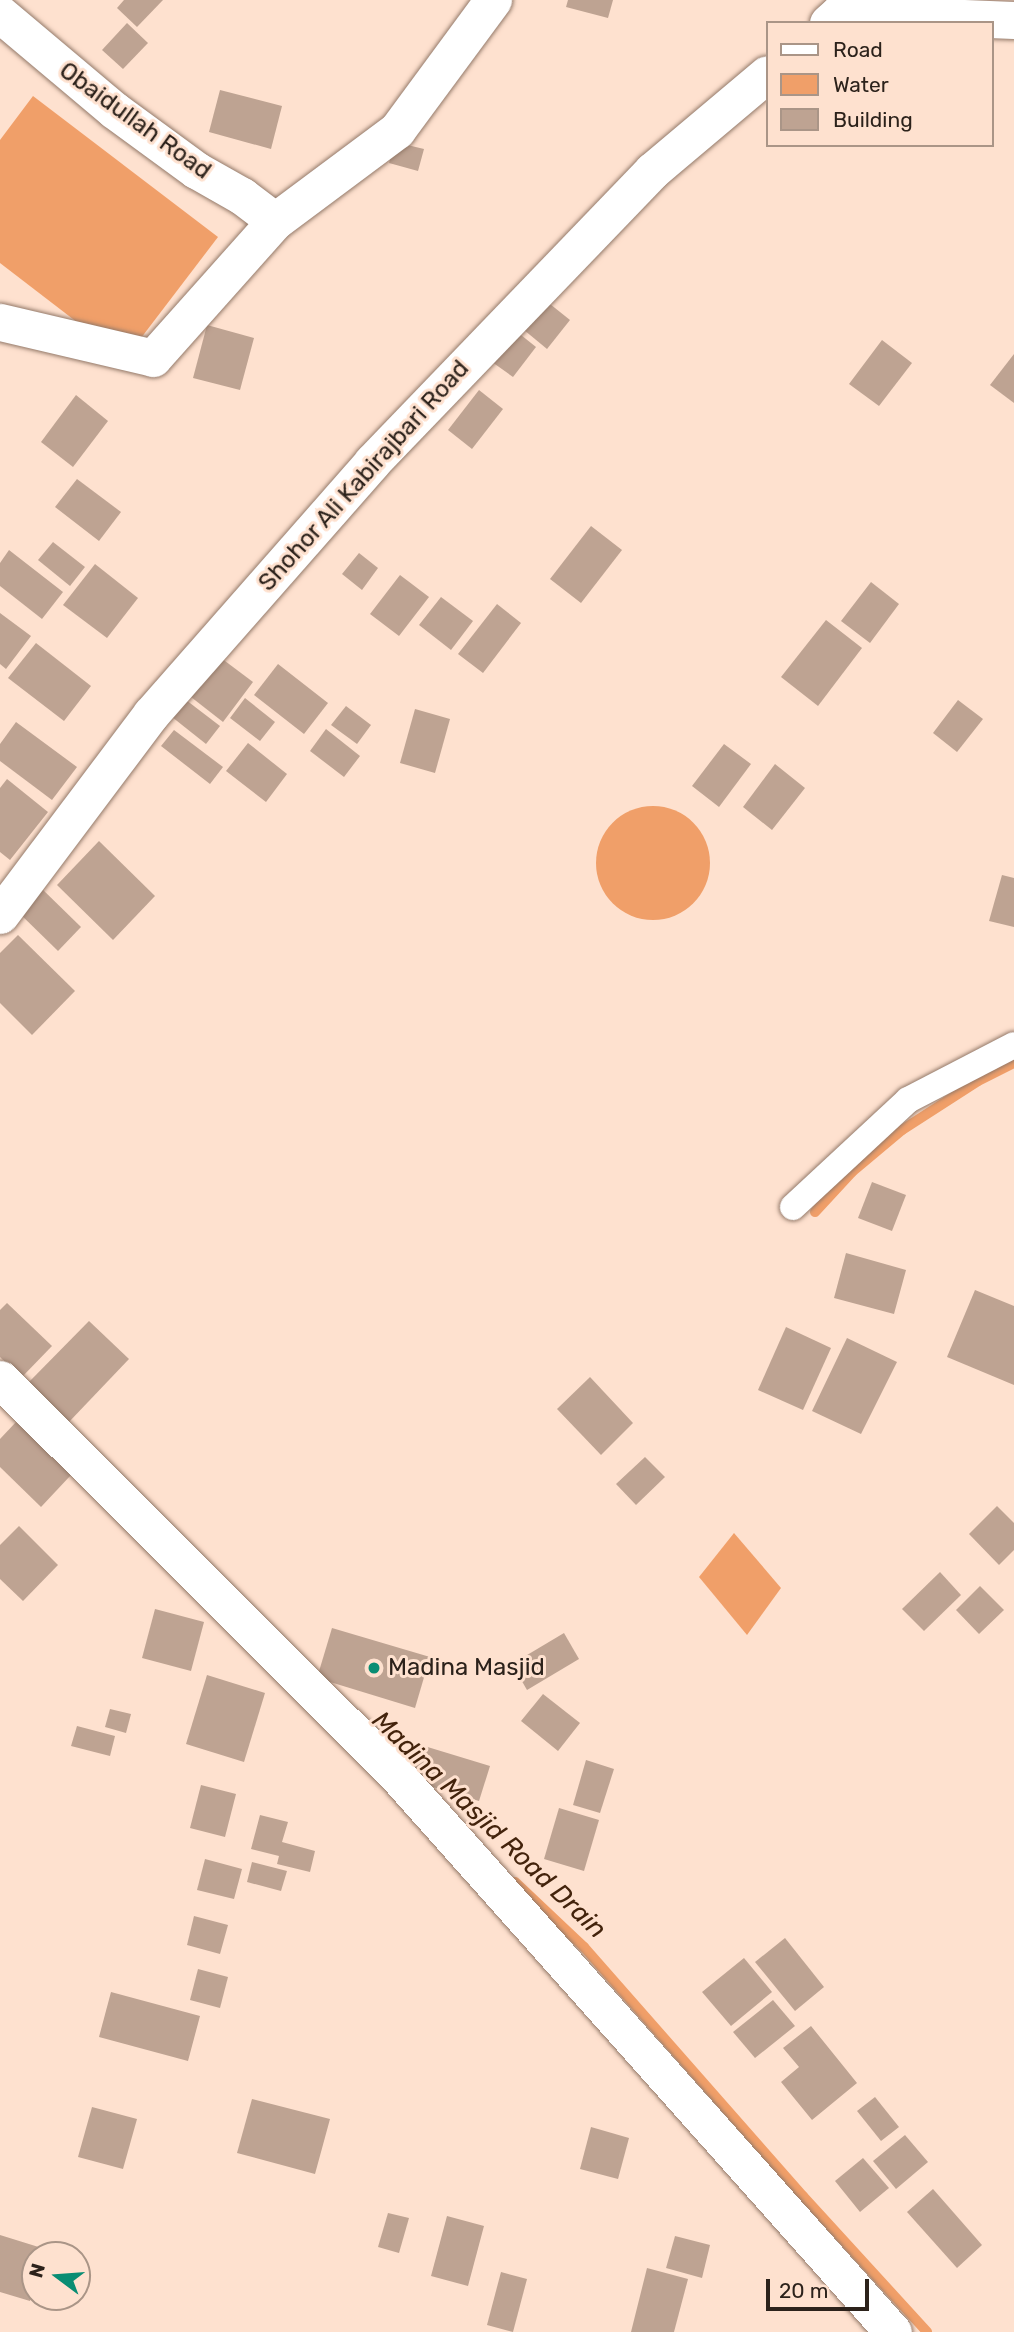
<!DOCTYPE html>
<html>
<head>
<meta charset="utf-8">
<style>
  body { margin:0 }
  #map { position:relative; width:1014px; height:2332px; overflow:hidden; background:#fee1cf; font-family:Rubik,sans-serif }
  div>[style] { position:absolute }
  .water>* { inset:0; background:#f09f69 }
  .round { border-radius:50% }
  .stream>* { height:10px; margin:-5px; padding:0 5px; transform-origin:5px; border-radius:5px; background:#f09f69 }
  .building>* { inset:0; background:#bea392 }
  .roads { filter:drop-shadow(0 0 2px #937969) drop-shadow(0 0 2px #937969) }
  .street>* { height:26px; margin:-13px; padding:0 13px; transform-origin:13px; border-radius:13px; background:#fff }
  .secondary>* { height:37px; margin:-18.5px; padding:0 18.5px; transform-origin:18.5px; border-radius:18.5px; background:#fff }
  .dots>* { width:19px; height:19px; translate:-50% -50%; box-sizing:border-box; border:4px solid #fee1cf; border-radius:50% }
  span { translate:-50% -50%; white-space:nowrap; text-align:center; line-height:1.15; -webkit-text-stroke:6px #fee1cf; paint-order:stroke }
  .street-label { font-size:24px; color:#2c221b }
  .poi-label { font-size:24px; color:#2c221b }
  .left { translate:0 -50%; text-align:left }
  .water-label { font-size:26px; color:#43230c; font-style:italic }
  .legend { position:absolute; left:766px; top:21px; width:228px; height:126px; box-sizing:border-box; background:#fee1cf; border:2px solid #aa9587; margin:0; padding:9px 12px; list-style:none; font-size:21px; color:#2c221b }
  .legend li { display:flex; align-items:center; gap:14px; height:35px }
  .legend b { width:35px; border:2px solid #aa9587 }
  .north { position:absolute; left:21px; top:2241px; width:70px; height:70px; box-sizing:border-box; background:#fee1cf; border:2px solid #aa9587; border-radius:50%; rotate:286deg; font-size:19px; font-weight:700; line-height:28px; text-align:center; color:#2c221b }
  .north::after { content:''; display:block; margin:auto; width:24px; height:32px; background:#098d73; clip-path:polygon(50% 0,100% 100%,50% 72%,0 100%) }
  .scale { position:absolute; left:766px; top:2279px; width:103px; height:32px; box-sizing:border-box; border:4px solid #2c221b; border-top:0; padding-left:9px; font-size:21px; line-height:24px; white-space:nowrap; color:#2c221b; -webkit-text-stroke:5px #fee1cf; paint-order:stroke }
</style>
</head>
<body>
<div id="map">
  <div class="water">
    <i style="clip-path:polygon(33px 96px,218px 237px,125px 359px,0 263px,0 140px)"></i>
    <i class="round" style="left:596px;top:806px;width:114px;height:114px"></i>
    <i style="clip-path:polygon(734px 1533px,781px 1588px,747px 1635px,699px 1577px)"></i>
  </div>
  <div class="stream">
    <i style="left:815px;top:1212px;width:54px;rotate:-47.2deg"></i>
    <i style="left:852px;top:1172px;width:65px;rotate:-40deg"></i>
    <i style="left:902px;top:1130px;width:90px;rotate:-32.8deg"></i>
    <i style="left:978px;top:1081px;width:40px;rotate:-26.6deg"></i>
    <i style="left:515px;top:1882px;width:95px;rotate:43.3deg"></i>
    <i style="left:584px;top:1947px;width:332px;rotate:48.7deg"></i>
    <i style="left:803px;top:2196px;width:184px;rotate:47.6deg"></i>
  </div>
  <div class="building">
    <i style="clip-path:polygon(124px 0,163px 0,137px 27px,117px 8px)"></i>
    <i style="clip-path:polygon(568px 0,613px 0,608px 18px,566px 7px)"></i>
    <i style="clip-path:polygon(127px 23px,148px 43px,123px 69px,102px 50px)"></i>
    <i style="clip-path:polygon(220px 90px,282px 106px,271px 149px,209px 132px)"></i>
    <i style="clip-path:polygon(395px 142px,424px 149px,418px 171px,389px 163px)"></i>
    <i style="clip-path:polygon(540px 296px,570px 320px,547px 349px,518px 325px)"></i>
    <i style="clip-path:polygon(207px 325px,254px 338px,240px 390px,193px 378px)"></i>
    <i style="clip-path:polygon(516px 331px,536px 347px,513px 377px,492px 362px)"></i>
    <i style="clip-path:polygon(882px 340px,912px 363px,879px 406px,849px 384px)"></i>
    <i style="clip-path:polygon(1014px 354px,1014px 403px,990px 385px)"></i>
    <i style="clip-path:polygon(479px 390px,503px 409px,472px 449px,448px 430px)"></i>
    <i style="clip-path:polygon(76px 395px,108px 421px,73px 467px,41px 442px)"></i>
    <i style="clip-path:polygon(77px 479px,121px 512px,99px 541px,55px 507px)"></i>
    <i style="clip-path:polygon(591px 526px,622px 550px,581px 603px,550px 579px)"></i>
    <i style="clip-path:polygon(53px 542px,85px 567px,70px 586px,38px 560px)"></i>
    <i style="clip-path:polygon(9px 550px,63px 592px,42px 619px,0 586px,0 563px)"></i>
    <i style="clip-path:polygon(359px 553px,378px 568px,362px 590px,342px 574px)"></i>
    <i style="clip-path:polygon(95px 564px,138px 598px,107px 638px,63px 605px)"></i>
    <i style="clip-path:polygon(400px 575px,429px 597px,399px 636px,370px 614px)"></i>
    <i style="clip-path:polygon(871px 582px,899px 604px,870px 643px,841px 621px)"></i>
    <i style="clip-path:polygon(441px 597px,473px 621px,451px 650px,419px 625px)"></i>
    <i style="clip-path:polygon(497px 604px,521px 623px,483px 673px,458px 654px)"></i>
    <i style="clip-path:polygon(0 613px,31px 636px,6px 669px,0 664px)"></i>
    <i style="clip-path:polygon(826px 620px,862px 648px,818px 706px,781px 677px)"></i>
    <i style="clip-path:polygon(36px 643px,91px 686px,64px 721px,8px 678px)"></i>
    <i style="clip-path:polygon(221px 658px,253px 682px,223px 722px,191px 697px)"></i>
    <i style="clip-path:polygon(278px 664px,328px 703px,304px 734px,254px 695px)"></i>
    <i style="clip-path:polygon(245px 698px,275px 722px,260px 741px,230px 718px)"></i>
    <i style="clip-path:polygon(186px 700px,220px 726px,206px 744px,172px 717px)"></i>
    <i style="clip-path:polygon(958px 700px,983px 719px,957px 752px,933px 733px)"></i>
    <i style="clip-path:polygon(346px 706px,371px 725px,357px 744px,331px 725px)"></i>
    <i style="clip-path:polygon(415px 709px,450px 719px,435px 773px,400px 763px)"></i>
    <i style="clip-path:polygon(16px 722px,77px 767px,52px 800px,0 761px,0 744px)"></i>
    <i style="clip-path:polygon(326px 729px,360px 756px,344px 777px,310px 751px)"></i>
    <i style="clip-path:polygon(174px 730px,223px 767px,210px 784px,161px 746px)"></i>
    <i style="clip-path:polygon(248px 743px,287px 774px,266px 802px,226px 771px)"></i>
    <i style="clip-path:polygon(724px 744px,751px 764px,719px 807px,692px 786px)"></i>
    <i style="clip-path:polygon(775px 764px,805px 788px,772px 830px,743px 807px)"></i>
    <i style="clip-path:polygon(7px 779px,48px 812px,10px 860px,0 852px,0 788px)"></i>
    <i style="clip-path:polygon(99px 841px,155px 896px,113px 940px,57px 885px)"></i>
    <i style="clip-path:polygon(1002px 875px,1014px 878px,1014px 927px,989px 921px)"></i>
    <i style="clip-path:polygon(39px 886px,81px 927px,58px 951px,16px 910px)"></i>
    <i style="clip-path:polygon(18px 935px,75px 991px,32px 1035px,0 1003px,0 953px)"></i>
    <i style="clip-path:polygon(872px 1182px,906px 1195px,892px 1231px,858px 1218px)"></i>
    <i style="clip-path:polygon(846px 1253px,906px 1270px,894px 1314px,834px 1298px)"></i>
    <i style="clip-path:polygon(975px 1290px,1014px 1306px,1014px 1385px,947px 1357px)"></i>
    <i style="clip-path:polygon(7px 1303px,52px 1346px,21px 1378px,0 1357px,0 1310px)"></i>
    <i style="clip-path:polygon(89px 1321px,129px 1359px,68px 1423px,28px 1383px)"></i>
    <i style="clip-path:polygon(786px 1327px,831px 1348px,803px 1410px,758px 1390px)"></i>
    <i style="clip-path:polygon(847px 1338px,897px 1362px,861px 1434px,812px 1411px)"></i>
    <i style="clip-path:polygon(590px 1377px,633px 1423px,601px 1455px,557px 1409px)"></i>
    <i style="clip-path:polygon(16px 1422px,71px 1475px,41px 1507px,0 1467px,0 1439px)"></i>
    <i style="clip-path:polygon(645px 1457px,665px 1477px,636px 1505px,616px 1484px)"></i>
    <i style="clip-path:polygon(997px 1506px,1014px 1523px,1014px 1550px,999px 1565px,969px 1534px)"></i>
    <i style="clip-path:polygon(19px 1526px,58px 1565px,23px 1601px,0 1579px,0 1545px)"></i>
    <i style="clip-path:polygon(940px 1572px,961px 1595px,924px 1631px,902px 1609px)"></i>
    <i style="clip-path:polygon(980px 1586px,1004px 1610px,979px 1634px,956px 1610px)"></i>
    <i style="clip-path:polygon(155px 1609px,204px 1622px,191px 1671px,142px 1658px)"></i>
    <i style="clip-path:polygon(332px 1628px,430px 1657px,415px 1708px,317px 1678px)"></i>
    <i style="clip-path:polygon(564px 1633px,579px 1659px,527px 1690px,512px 1664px)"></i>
    <i style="clip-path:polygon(207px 1675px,265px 1693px,244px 1762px,186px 1744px)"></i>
    <i style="clip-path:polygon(543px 1694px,580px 1723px,558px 1751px,521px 1721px)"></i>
    <i style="clip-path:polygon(110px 1709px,131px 1714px,126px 1733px,105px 1727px)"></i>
    <i style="clip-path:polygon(77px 1726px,115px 1736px,110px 1756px,71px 1746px)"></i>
    <i style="clip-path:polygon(421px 1745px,490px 1766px,479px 1801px,410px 1780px)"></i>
    <i style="clip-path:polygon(586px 1760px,614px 1769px,600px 1813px,573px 1805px)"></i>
    <i style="clip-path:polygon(201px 1785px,236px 1794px,225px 1837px,190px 1828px)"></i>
    <i style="clip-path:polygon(559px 1808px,599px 1820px,584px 1871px,544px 1859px)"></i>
    <i style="clip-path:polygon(260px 1815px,288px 1822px,282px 1842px,315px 1851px,310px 1872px,277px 1864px,279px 1856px,251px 1849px)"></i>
    <i style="clip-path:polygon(205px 1859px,242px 1869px,234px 1899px,197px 1890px)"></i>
    <i style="clip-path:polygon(252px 1862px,287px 1871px,281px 1891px,247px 1882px)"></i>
    <i style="clip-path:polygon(194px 1916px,228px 1925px,220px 1954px,187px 1945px)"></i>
    <i style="clip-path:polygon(785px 1938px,824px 1987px,795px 2011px,755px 1962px)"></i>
    <i style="clip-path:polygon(744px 1958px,772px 1992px,731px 2026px,702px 1992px)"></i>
    <i style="clip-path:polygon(198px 1969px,228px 1977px,220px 2008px,190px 2000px)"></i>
    <i style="clip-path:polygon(111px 1992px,200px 2016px,188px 2061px,99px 2037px)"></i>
    <i style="clip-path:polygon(773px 2000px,795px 2026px,755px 2058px,733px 2032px)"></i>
    <i style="clip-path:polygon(811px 2026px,857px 2083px,812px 2120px,781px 2082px,799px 2067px,783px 2048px)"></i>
    <i style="clip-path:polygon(875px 2097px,899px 2127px,881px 2141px,857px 2111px)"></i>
    <i style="clip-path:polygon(252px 2099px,330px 2119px,315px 2174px,237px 2153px)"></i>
    <i style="clip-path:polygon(92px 2107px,137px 2119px,123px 2169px,78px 2157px)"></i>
    <i style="clip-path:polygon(591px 2127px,629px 2138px,618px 2179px,580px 2169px)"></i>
    <i style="clip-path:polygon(905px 2135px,928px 2162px,896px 2189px,873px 2161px)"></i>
    <i style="clip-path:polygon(863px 2158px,889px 2188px,860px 2212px,835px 2181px)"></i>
    <i style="clip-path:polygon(933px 2189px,982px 2245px,957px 2268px,907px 2212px)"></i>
    <i style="clip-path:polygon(388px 2213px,409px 2218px,399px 2253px,378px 2247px)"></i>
    <i style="clip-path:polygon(447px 2216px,484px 2226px,468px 2286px,431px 2276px)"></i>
    <i style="clip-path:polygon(0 2235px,45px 2249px,43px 2255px,35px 2255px,35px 2282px,30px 2301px,0 2292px)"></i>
    <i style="clip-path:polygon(675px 2236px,710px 2245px,702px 2278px,666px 2268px)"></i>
    <i style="clip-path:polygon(647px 2268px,688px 2279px,674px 2332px,631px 2332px)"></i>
    <i style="clip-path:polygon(501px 2272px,527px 2279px,513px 2332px,487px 2325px)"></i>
  </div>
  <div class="roads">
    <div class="street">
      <i style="left:793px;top:1207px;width:157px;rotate:-42.9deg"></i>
      <i style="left:908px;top:1100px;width:119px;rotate:-27.4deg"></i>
    </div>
    <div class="secondary">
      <i style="left:0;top:14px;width:149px;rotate:40.1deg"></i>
      <i style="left:114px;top:110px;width:102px;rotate:36.2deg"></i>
      <i style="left:196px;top:170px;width:53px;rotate:29.5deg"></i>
      <i style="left:242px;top:196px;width:41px;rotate:37.1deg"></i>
      <i style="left:828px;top:23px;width:15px;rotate:-42deg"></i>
      <i style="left:839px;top:13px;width:175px;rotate:2.3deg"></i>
      <i style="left:0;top:322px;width:157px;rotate:13.2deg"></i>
      <i style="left:153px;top:358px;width:183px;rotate:-48.3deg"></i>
      <i style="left:275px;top:221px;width:152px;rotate:-36.7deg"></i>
      <i style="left:397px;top:130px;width:162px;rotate:-53.6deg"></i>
      <i style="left:0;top:915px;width:251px;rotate:-53.1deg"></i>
      <i style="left:151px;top:714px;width:335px;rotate:-48.7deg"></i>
      <i style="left:372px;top:462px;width:404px;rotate:-46.1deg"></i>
      <i style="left:652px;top:171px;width:150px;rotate:-40.1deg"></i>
      <i style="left:0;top:1379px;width:556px;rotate:44.93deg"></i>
      <i style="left:394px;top:1772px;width:750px;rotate:48.3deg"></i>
    </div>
  </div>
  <div class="dots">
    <i style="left:374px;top:1668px;background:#098d73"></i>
  </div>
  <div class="street-label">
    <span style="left:135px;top:121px;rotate:36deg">Obaidullah Road</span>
    <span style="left:364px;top:476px;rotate:-48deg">Shohor Ali Kabirajbari Road</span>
  </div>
  <div class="poi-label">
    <span class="left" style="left:388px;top:1668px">Madina Masjid</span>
  </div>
  <div class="water-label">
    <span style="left:489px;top:1825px;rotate:44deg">Madina Masjid Road Drain</span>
  </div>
  <ul class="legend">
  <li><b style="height:9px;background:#fff"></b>Road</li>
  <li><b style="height:19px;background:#f09f69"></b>Water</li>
  <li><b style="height:19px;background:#bea392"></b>Building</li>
  </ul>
  <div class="north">N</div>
  <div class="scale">20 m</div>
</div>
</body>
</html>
